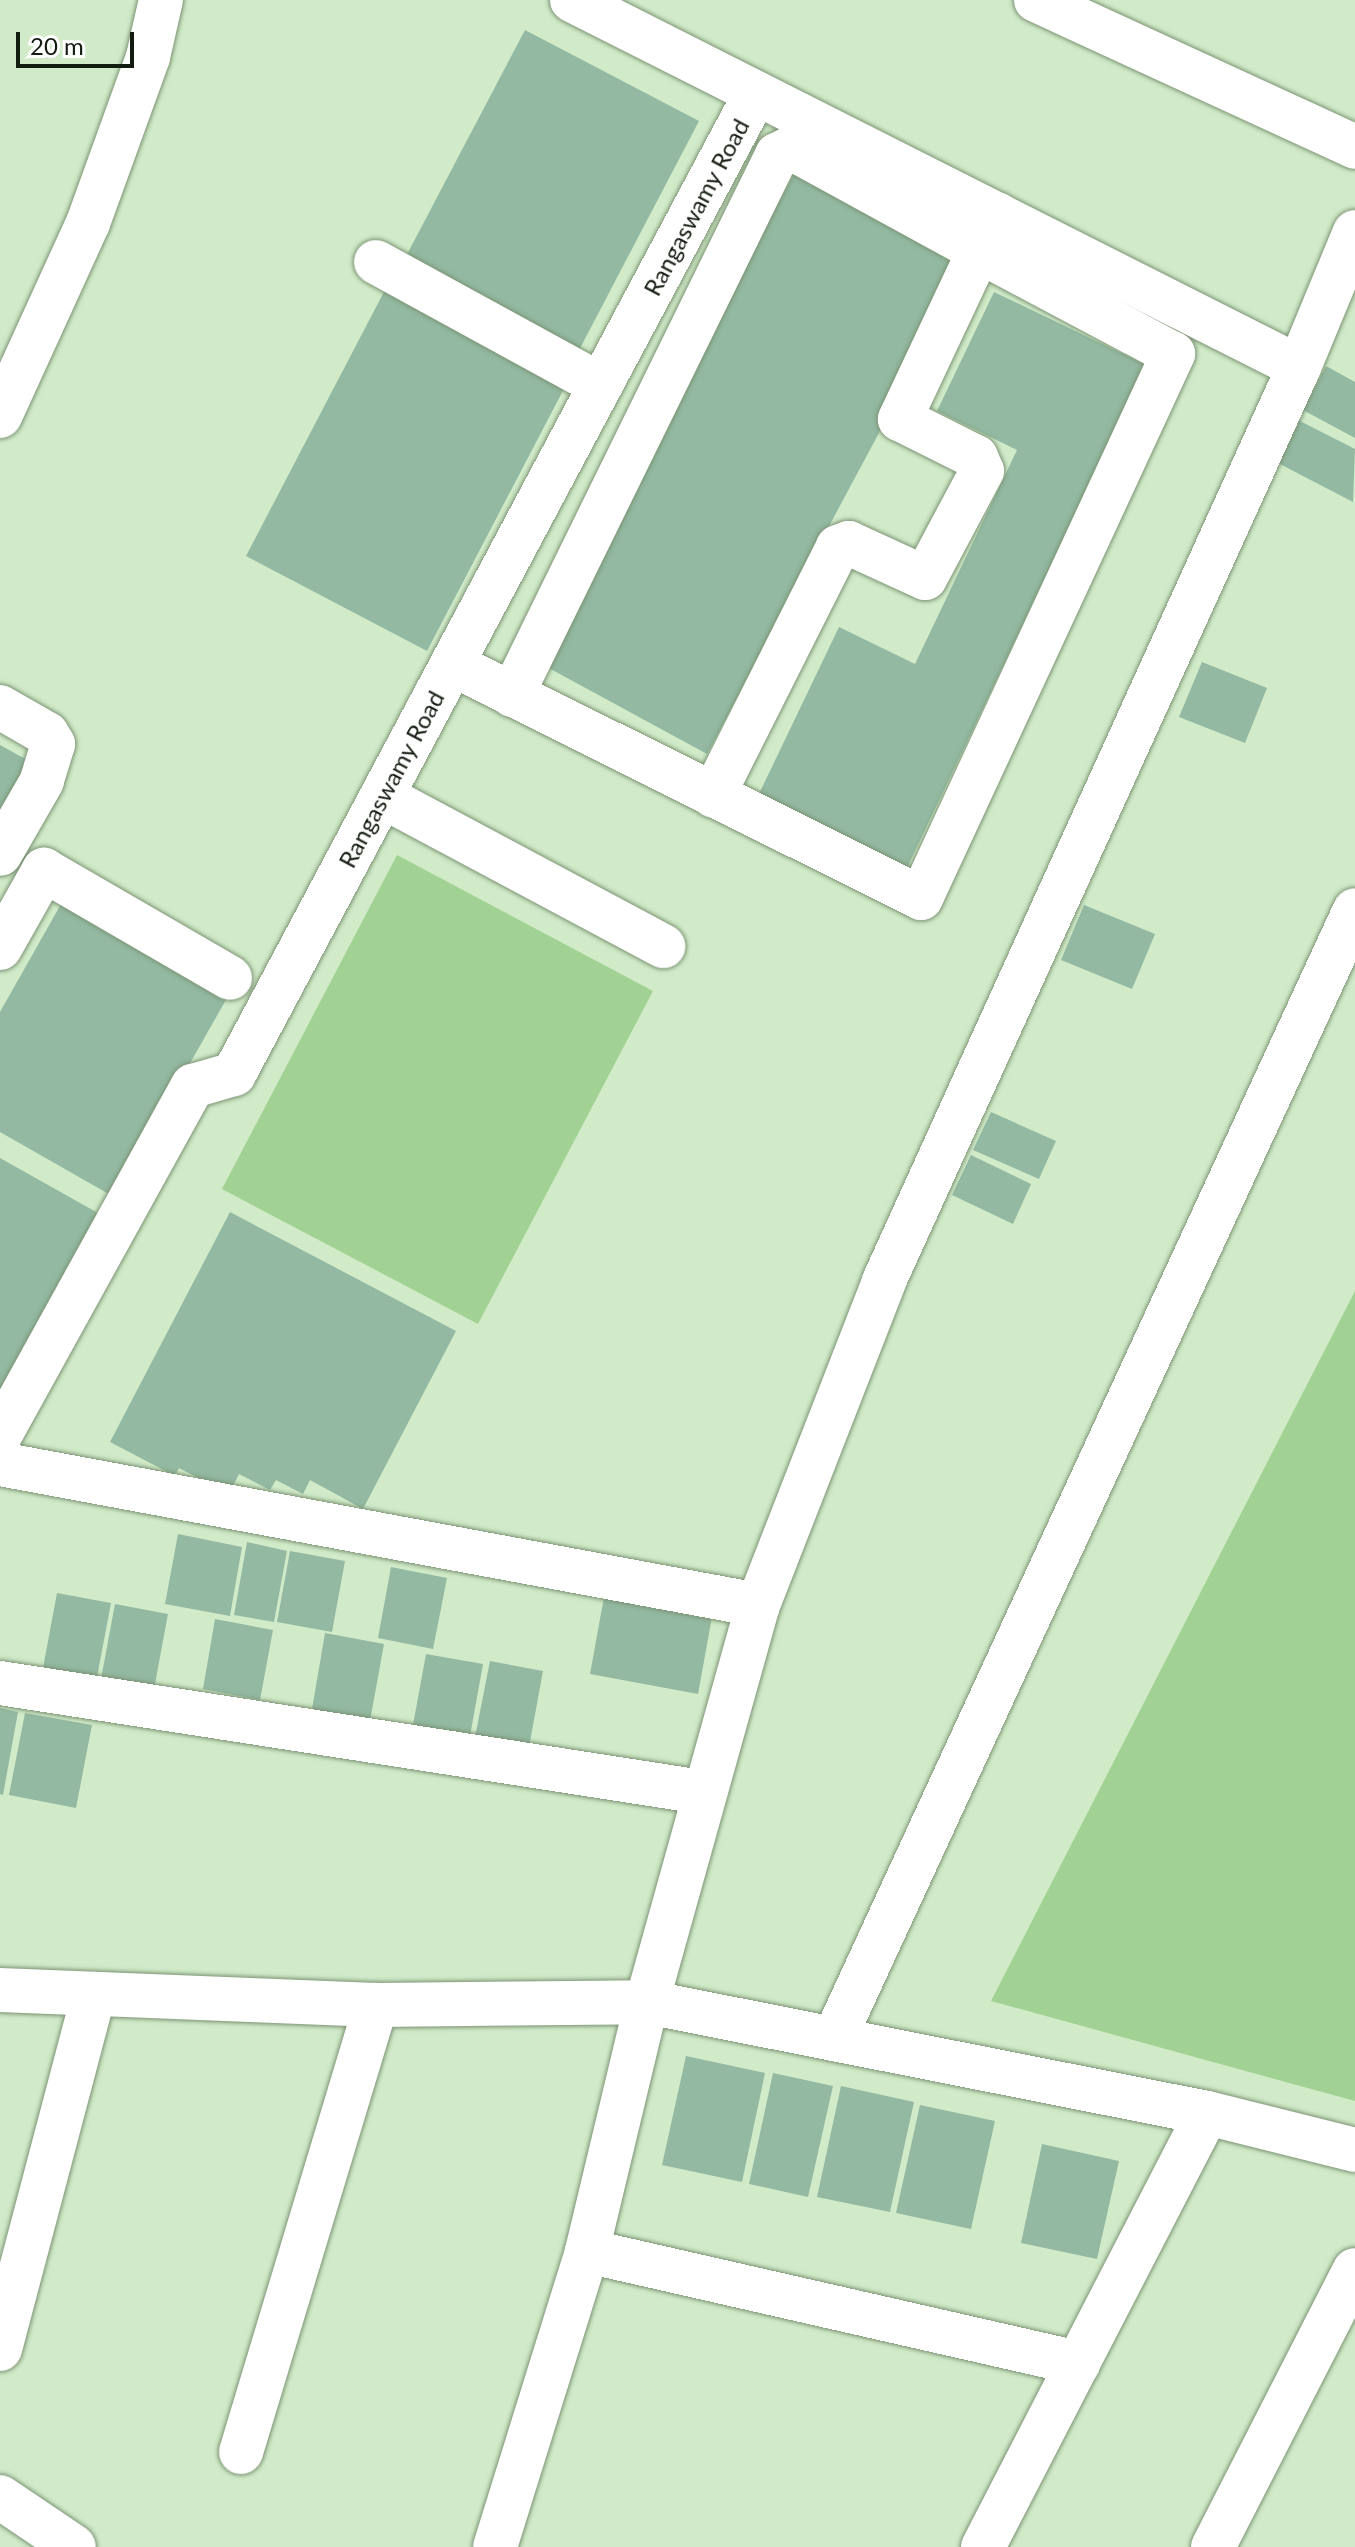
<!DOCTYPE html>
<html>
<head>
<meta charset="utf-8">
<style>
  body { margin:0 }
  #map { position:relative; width:1355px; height:2547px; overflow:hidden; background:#d1ebc9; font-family:Lato,sans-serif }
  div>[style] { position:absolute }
  .green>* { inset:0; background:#a2d293 }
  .building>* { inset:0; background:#93b9a2 }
  .roads { filter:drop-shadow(0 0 2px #7c9474) drop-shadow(0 0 2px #7c9474) }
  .minor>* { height:44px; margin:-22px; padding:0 22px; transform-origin:22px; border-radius:22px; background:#fff }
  span { translate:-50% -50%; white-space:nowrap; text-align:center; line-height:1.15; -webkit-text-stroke:7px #fff; paint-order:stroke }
  .street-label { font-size:24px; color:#131c10 }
  .scale { position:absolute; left:16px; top:32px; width:118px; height:36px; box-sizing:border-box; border:4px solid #131c10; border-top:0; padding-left:10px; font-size:24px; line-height:28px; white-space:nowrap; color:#131c10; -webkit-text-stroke:6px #fff; paint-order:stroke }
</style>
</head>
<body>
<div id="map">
  <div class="green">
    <i style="clip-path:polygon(397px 855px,653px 991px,478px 1324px,222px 1189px)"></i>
    <i style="clip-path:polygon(1355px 1291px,1355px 2101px,991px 2001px)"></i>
  </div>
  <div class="building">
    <i style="clip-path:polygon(525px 30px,699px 121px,577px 354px,403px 262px)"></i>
    <i style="clip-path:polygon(796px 170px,970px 263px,707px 754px,534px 660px)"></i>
    <i style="clip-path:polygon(386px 288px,567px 383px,427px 651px,246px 556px)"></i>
    <i style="clip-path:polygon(994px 292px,1146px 365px,906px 870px,757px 798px,839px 627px,915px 664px,1017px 450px,937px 411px)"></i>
    <i style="clip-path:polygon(1326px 366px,1355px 382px,1355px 438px,1303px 410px)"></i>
    <i style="clip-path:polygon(1298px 420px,1355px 449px,1353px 502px,1276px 462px)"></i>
    <i style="clip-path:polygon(1202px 662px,1267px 688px,1245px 743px,1179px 717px)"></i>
    <i style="clip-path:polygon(0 745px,38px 766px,0 835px)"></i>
    <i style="clip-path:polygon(65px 897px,231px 991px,114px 1197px,0 1132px,0 1012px)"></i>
    <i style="clip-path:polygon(1084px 905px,1155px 934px,1132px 989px,1061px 960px)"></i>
    <i style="clip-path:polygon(991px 1112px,1056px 1141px,1039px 1179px,973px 1150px)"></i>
    <i style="clip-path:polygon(971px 1155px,1031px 1184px,1013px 1224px,952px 1195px)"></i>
    <i style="clip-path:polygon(0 1158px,105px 1217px,0 1404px)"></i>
    <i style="clip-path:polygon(230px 1212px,456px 1331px,363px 1509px,310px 1480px,303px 1494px,276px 1480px,270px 1490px,239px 1474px,229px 1494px,179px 1468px,175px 1476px,110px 1442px)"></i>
    <i style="clip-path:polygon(178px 1534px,242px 1547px,230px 1616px,165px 1604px)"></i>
    <i style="clip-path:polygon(247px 1542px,287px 1551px,274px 1622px,234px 1615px)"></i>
    <i style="clip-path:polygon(290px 1551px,345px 1561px,332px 1632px,277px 1622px)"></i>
    <i style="clip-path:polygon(391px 1567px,447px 1578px,433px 1649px,378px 1638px)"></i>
    <i style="clip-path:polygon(57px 1593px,111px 1603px,97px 1677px,43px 1668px)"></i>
    <i style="clip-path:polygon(604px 1597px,712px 1617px,698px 1694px,590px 1674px)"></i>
    <i style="clip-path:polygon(115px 1604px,168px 1614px,154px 1689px,101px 1679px)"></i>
    <i style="clip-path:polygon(215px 1619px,273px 1630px,260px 1700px,203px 1689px)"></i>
    <i style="clip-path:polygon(325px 1633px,384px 1644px,370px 1721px,312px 1709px)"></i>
    <i style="clip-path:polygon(426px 1654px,483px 1664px,470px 1736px,413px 1725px)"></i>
    <i style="clip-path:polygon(490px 1661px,543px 1671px,529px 1747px,475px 1737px)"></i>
    <i style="clip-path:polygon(0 1708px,18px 1712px,3px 1795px,0 1794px)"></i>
    <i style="clip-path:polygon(25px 1713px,92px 1725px,76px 1808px,9px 1795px)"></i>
    <i style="clip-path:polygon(686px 2056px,765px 2073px,742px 2182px,662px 2165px)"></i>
    <i style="clip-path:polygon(773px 2073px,833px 2086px,808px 2197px,749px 2184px)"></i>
    <i style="clip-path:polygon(841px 2086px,914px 2102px,890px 2212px,817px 2197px)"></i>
    <i style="clip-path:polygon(920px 2105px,995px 2121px,971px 2229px,896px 2213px)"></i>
    <i style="clip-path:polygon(1042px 2144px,1119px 2161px,1097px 2259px,1021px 2243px)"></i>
  </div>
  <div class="roads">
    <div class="minor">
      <i style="left:572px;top:0;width:814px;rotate:26.79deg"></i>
      <i style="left:1036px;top:0;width:351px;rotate:24.7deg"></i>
      <i style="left:376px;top:262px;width:256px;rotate:28.7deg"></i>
      <i style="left:0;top:416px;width:212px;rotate:-65.5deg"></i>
      <i style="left:88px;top:223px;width:177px;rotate:-70.1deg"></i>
      <i style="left:148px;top:57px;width:58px;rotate:-77.2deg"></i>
      <i style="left:452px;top:664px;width:524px;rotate:26.52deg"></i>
      <i style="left:921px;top:898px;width:600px;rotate:-65.14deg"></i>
      <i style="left:1173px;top:354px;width:220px;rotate:-152deg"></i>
      <i style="left:979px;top:251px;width:186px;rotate:115.2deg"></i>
      <i style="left:900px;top:419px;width:85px;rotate:26.6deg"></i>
      <i style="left:976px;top:457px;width:15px;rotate:67deg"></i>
      <i style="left:982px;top:471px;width:121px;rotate:118deg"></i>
      <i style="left:925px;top:578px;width:84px;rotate:-155.3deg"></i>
      <i style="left:849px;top:543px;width:12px;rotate:160deg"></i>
      <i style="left:838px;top:547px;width:278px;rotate:116.7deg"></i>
      <i style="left:512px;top:695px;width:602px;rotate:-63.86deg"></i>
      <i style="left:777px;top:155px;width:13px;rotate:-27deg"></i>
      <i style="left:789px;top:149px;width:14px;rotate:21deg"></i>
      <i style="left:802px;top:154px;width:202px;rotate:28.7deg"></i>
      <i style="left:979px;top:251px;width:41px;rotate:-62.2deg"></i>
      <i style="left:0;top:707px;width:54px;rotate:29.9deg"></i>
      <i style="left:47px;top:734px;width:12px;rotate:59deg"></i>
      <i style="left:53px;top:744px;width:39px;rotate:107deg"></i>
      <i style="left:42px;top:781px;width:84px;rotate:119.9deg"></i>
      <i style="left:382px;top:796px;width:319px;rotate:28.1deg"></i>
      <i style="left:0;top:948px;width:90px;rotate:-60.6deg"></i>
      <i style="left:44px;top:870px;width:215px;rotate:30.1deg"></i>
      <i style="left:0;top:1435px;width:399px;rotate:-61.1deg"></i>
      <i style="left:193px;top:1086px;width:43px;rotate:-16.3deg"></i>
      <i style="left:234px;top:1074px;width:1111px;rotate:-61.98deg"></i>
      <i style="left:0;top:1464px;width:771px;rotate:10.54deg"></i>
      <i style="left:0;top:1683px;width:710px;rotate:8.83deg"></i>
      <i style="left:0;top:1990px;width:376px;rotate:2.3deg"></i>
      <i style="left:376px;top:2005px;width:271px;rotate:-0.6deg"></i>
      <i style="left:647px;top:2002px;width:571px;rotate:11.21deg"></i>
      <i style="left:1207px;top:2113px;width:153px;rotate:14deg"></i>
      <i style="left:834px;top:2039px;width:1243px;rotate:-65.23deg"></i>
      <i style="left:587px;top:2251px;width:504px;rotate:12.85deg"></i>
      <i style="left:0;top:2349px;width:367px;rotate:-75.2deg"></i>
      <i style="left:241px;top:2452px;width:467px;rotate:-73.2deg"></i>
      <i style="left:0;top:2497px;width:89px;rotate:34deg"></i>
      <i style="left:495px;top:2547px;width:310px;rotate:-72.7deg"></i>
      <i style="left:587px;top:2251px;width:256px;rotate:-76.5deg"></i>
      <i style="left:647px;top:2002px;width:412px;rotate:-74.4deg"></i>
      <i style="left:758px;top:1605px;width:348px;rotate:-68.7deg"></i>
      <i style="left:884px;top:1281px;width:1004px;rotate:-65.58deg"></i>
      <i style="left:1299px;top:367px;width:146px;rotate:-67.5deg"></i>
      <i style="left:983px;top:2547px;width:488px;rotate:-62.7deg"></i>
      <i style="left:1213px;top:2547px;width:311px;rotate:-62.9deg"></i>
    </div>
  </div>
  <div class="street-label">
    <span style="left:696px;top:207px;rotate:-62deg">Rangaswamy Road</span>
    <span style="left:391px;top:779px;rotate:-62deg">Rangaswamy Road</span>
  </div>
  <div class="scale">20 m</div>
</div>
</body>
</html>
